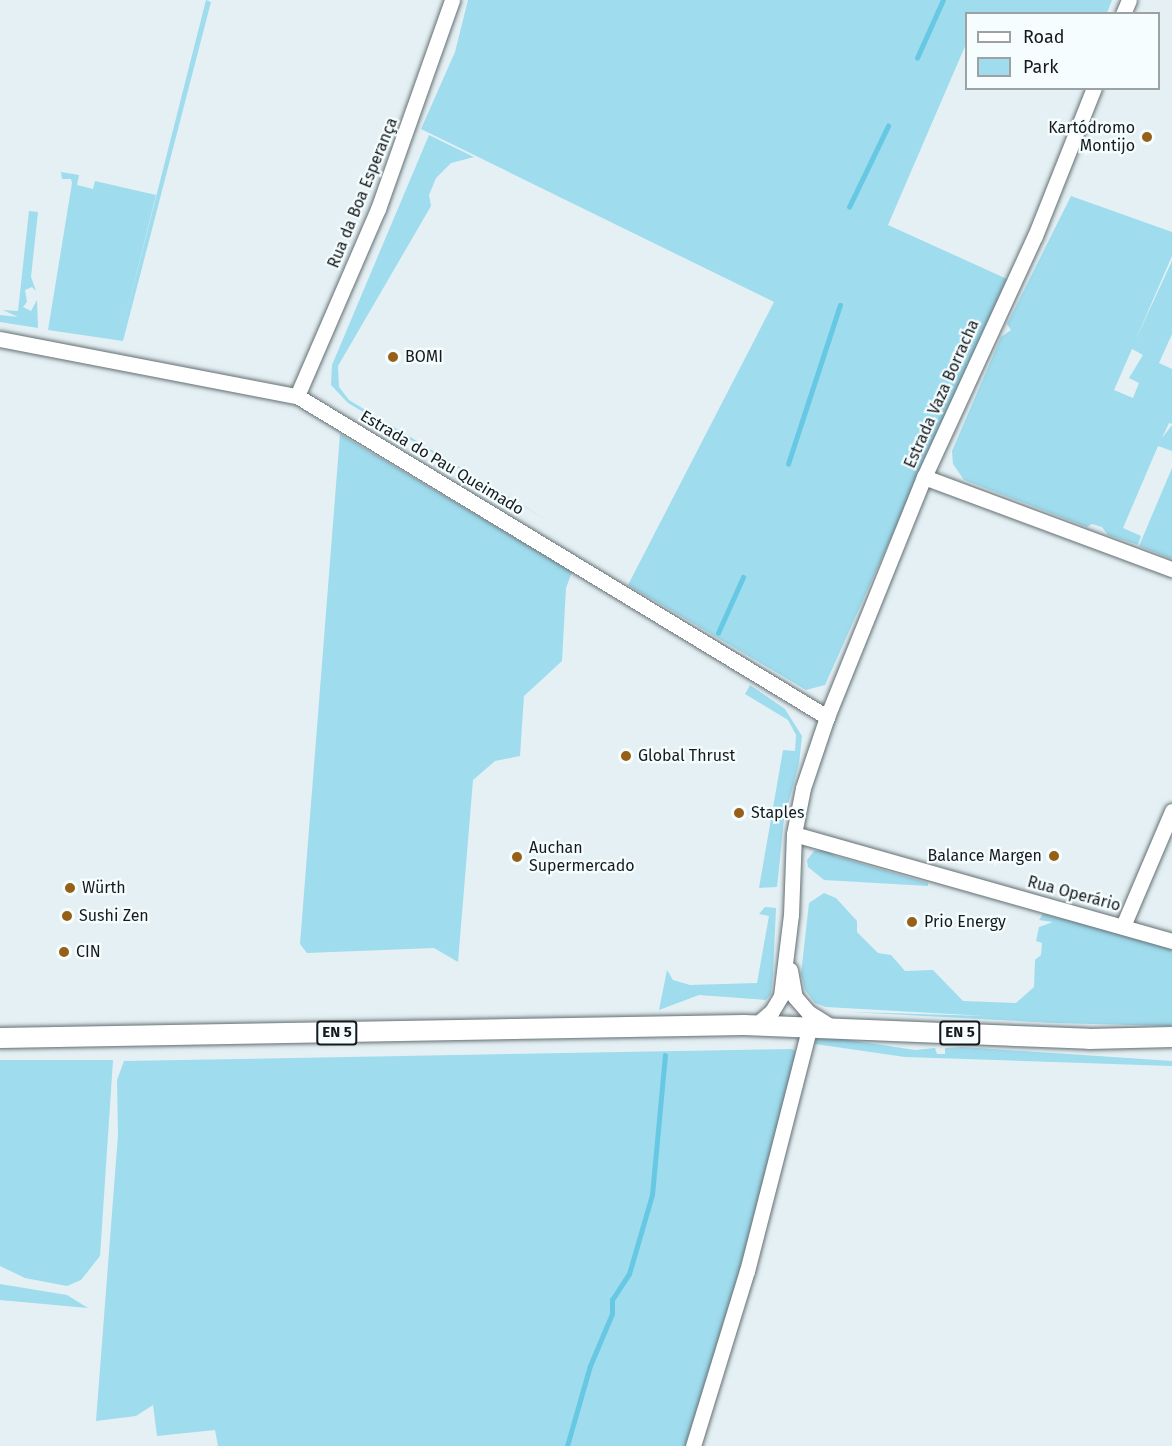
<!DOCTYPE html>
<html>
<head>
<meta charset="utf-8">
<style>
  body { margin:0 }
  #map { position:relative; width:1172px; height:1446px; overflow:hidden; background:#e4f0f4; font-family:"Fira Sans",sans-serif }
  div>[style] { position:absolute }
  .green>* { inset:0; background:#9fdcee }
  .stream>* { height:4.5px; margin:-2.25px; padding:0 2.25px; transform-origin:2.25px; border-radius:2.25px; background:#67c8e3 }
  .roads { filter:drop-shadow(0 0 2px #646f72) drop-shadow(0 0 2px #646f72) }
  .minor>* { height:15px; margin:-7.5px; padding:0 7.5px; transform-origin:7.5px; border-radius:7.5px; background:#fff }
  .major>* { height:20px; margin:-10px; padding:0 10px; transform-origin:10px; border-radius:10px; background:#fff }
  .dots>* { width:16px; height:16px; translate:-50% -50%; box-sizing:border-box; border:3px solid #f5fdff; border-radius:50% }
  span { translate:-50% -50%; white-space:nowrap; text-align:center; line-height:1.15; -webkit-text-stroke:4.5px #f5fdff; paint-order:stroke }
  .shield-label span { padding:2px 4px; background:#f5fdff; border:2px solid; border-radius:4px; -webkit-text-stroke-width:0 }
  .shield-label { font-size:15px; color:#161a1c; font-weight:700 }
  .poi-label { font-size:16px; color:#161a1c }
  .right { translate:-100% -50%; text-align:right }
  .left { translate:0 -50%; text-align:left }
  .street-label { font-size:16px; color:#161a1c }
  .legend { position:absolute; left:965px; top:12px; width:195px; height:78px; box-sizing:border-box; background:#f5fdff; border:2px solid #9ca2a4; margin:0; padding:8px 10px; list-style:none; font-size:18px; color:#161a1c }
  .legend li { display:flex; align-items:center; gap:12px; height:30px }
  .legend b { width:30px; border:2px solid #9ca2a4 }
</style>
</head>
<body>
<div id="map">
  <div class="green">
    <i style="clip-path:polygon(206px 0,211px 2px,123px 341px,48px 330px,72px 183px,71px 179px,62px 179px,61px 172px,79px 175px,77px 185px,93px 189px,95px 181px,156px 195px,122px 331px)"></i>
    <i style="clip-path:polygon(468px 0,1112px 0,1107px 13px,966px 14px,966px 44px,888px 225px,1007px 279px,825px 685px,806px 690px,628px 585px,774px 302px,421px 129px,455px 52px)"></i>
    <i style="clip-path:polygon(429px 135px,474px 157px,451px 163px,436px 178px,429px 195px,431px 206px,338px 366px,339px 387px,349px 400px,547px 520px,348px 403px,331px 385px,332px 365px)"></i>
    <i style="clip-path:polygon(evenodd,1071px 196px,1172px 232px,1172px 256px,1135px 341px,1172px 261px,1172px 334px,1159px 363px,1172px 369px,1172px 424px,1169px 423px,1162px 438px,1172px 425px,1172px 451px,1158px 446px,1123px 528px,1141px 536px,1138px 545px,1108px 535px,1102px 527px,1092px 524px,1087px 527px,964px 480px,953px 464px,952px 451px,1001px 337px,1011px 330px,1007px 324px,1071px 196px,1132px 349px,1143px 355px,1129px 378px,1139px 383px,1133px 398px,1114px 390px,1132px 349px)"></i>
    <i style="clip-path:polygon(29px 211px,38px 212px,31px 277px,36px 291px,32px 287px,25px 290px,27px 302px,23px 307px,31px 311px,37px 300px,38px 328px,0 322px,0 315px,18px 317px,3px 310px,18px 311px)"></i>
    <i style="clip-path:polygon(340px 434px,572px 572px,566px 588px,562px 661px,524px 696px,520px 756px,495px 761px,473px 780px,458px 962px,434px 948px,307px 953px,300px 944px)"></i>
    <i style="clip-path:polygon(1172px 468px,1172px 559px,1139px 546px)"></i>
    <i style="clip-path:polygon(750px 685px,785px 709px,802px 736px,799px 764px,784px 819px,777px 887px,759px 888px,783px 750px,795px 751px,796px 735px,788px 720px,745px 694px)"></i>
    <i style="clip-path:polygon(827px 850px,835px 856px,928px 883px,928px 886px,824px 880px,808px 867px,807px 860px,814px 851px)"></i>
    <i style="clip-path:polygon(824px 893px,836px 898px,857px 921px,857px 932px,878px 953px,891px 955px,905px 971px,933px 970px,963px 1001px,1016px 1003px,1034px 987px,1035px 960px,1041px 955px,1042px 943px,1036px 941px,1039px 927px,1053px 922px,1039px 920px,1043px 914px,1172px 946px,1172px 1026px,1053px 1023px,851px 1012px,986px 1016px,826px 1007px,815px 1003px,805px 990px,801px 974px,809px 903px)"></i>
    <i style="clip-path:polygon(765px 907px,776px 908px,773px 974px,771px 994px,766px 1000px,699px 995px,659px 1010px,667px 970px,673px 980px,690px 985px,757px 983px,769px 916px,759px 914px)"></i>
    <i style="clip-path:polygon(816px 1035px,915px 1050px,935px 1048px,937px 1054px,945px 1054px,945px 1048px,962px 1047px,1172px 1061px,1172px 1066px,905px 1057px,815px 1044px)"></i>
    <i style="clip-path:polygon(792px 1049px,797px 1052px,766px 1182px,687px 1446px,218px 1446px,215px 1430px,157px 1436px,153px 1405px,136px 1416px,96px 1421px,118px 1135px,117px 1080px,124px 1061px)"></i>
    <i style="clip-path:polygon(0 1060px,113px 1060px,100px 1256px,81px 1280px,67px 1286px,25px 1278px,0 1266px)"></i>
    <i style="clip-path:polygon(0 1284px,67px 1295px,88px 1308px,0 1300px)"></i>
  </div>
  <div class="stream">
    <i style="left:917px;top:58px;width:64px;rotate:-65.9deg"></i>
    <i style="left:849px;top:207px;width:90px;rotate:-64.3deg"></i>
    <i style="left:788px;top:464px;width:167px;rotate:-71.9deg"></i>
    <i style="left:718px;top:633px;width:61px;rotate:-65.9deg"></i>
    <i style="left:567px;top:1446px;width:83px;rotate:-74deg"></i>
    <i style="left:590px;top:1366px;width:56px;rotate:-67.1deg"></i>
    <i style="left:612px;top:1314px;width:14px;rotate:-90deg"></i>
    <i style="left:612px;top:1300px;width:31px;rotate:-57deg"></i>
    <i style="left:629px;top:1274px;width:82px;rotate:-73.8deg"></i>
    <i style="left:652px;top:1195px;width:140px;rotate:-84.7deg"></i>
  </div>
  <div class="roads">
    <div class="minor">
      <i style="left:1123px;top:14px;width:15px;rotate:-67deg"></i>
      <i style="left:0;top:339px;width:302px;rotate:10.9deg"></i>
      <i style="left:297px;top:396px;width:620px;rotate:31.2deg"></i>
      <i style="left:297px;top:396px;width:204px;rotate:-66.6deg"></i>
      <i style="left:378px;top:209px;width:222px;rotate:-70.5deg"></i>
      <i style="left:924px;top:477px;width:265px;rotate:20.4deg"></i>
      <i style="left:794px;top:834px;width:393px;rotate:15.8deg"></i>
      <i style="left:1123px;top:926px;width:125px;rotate:-66.9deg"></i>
      <i style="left:790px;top:970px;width:27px;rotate:80deg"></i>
      <i style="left:795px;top:997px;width:20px;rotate:49deg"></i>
      <i style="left:808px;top:1012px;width:25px;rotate:32deg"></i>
      <i style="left:756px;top:1025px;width:21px;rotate:-41deg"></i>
      <i style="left:772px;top:1011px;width:17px;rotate:-59deg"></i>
      <i style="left:781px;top:996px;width:82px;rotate:-83deg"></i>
      <i style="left:791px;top:915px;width:81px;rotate:-87.9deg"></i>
      <i style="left:794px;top:834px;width:47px;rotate:-78.9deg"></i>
      <i style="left:803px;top:788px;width:75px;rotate:-71.3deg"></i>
      <i style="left:827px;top:717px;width:259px;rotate:-68deg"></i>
      <i style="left:924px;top:477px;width:265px;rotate:-65.3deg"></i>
      <i style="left:1035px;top:236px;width:159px;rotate:-68.3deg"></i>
      <i style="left:693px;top:1446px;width:183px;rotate:-72.9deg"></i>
      <i style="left:747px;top:1271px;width:254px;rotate:-75.6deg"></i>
    </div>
    <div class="major">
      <i style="left:0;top:1038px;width:744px;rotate:-1deg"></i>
      <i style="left:744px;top:1025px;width:345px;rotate:2.3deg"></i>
      <i style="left:1089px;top:1039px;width:83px;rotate:-1.4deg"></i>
    </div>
  </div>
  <div class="dots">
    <i style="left:1147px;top:137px;background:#966017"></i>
    <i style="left:393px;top:357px;background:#966017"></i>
    <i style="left:626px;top:756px;background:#966017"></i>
    <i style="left:739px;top:813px;background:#966017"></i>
    <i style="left:1054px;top:856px;background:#966017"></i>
    <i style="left:517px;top:857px;background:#966017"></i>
    <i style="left:70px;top:888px;background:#966017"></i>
    <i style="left:67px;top:916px;background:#966017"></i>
    <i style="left:912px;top:922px;background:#966017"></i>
    <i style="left:64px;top:952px;background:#966017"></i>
  </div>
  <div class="shield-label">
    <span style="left:337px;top:1033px">EN 5</span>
    <span style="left:960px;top:1033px">EN 5</span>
  </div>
  <div class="poi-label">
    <span class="right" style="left:1135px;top:137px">Kartódromo<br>Montijo</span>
    <span class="left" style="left:405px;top:357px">BOMI</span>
    <span class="left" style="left:638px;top:756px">Global Thrust</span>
    <span class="left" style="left:751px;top:813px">Staples</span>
    <span class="left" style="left:529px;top:857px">Auchan<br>Supermercado</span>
    <span class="right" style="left:1042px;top:856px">Balance Margen</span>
    <span class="left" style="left:82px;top:888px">Würth</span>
    <span class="left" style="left:79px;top:916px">Sushi Zen</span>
    <span class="left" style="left:924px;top:922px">Prio Energy</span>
    <span class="left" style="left:76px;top:952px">CIN</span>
  </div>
  <div class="street-label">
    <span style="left:363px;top:193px;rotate:-68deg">Rua da Boa Esperança</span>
    <span style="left:942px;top:394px;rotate:-66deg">Estrada Vaza Borracha</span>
    <span style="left:442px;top:463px;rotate:31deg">Estrada do Pau Queimado</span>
    <span style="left:1074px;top:894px;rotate:15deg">Rua Operário</span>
  </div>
  <ul class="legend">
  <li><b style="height:8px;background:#fff"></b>Road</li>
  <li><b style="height:16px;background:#9fdcee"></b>Park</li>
  </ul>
</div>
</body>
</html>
